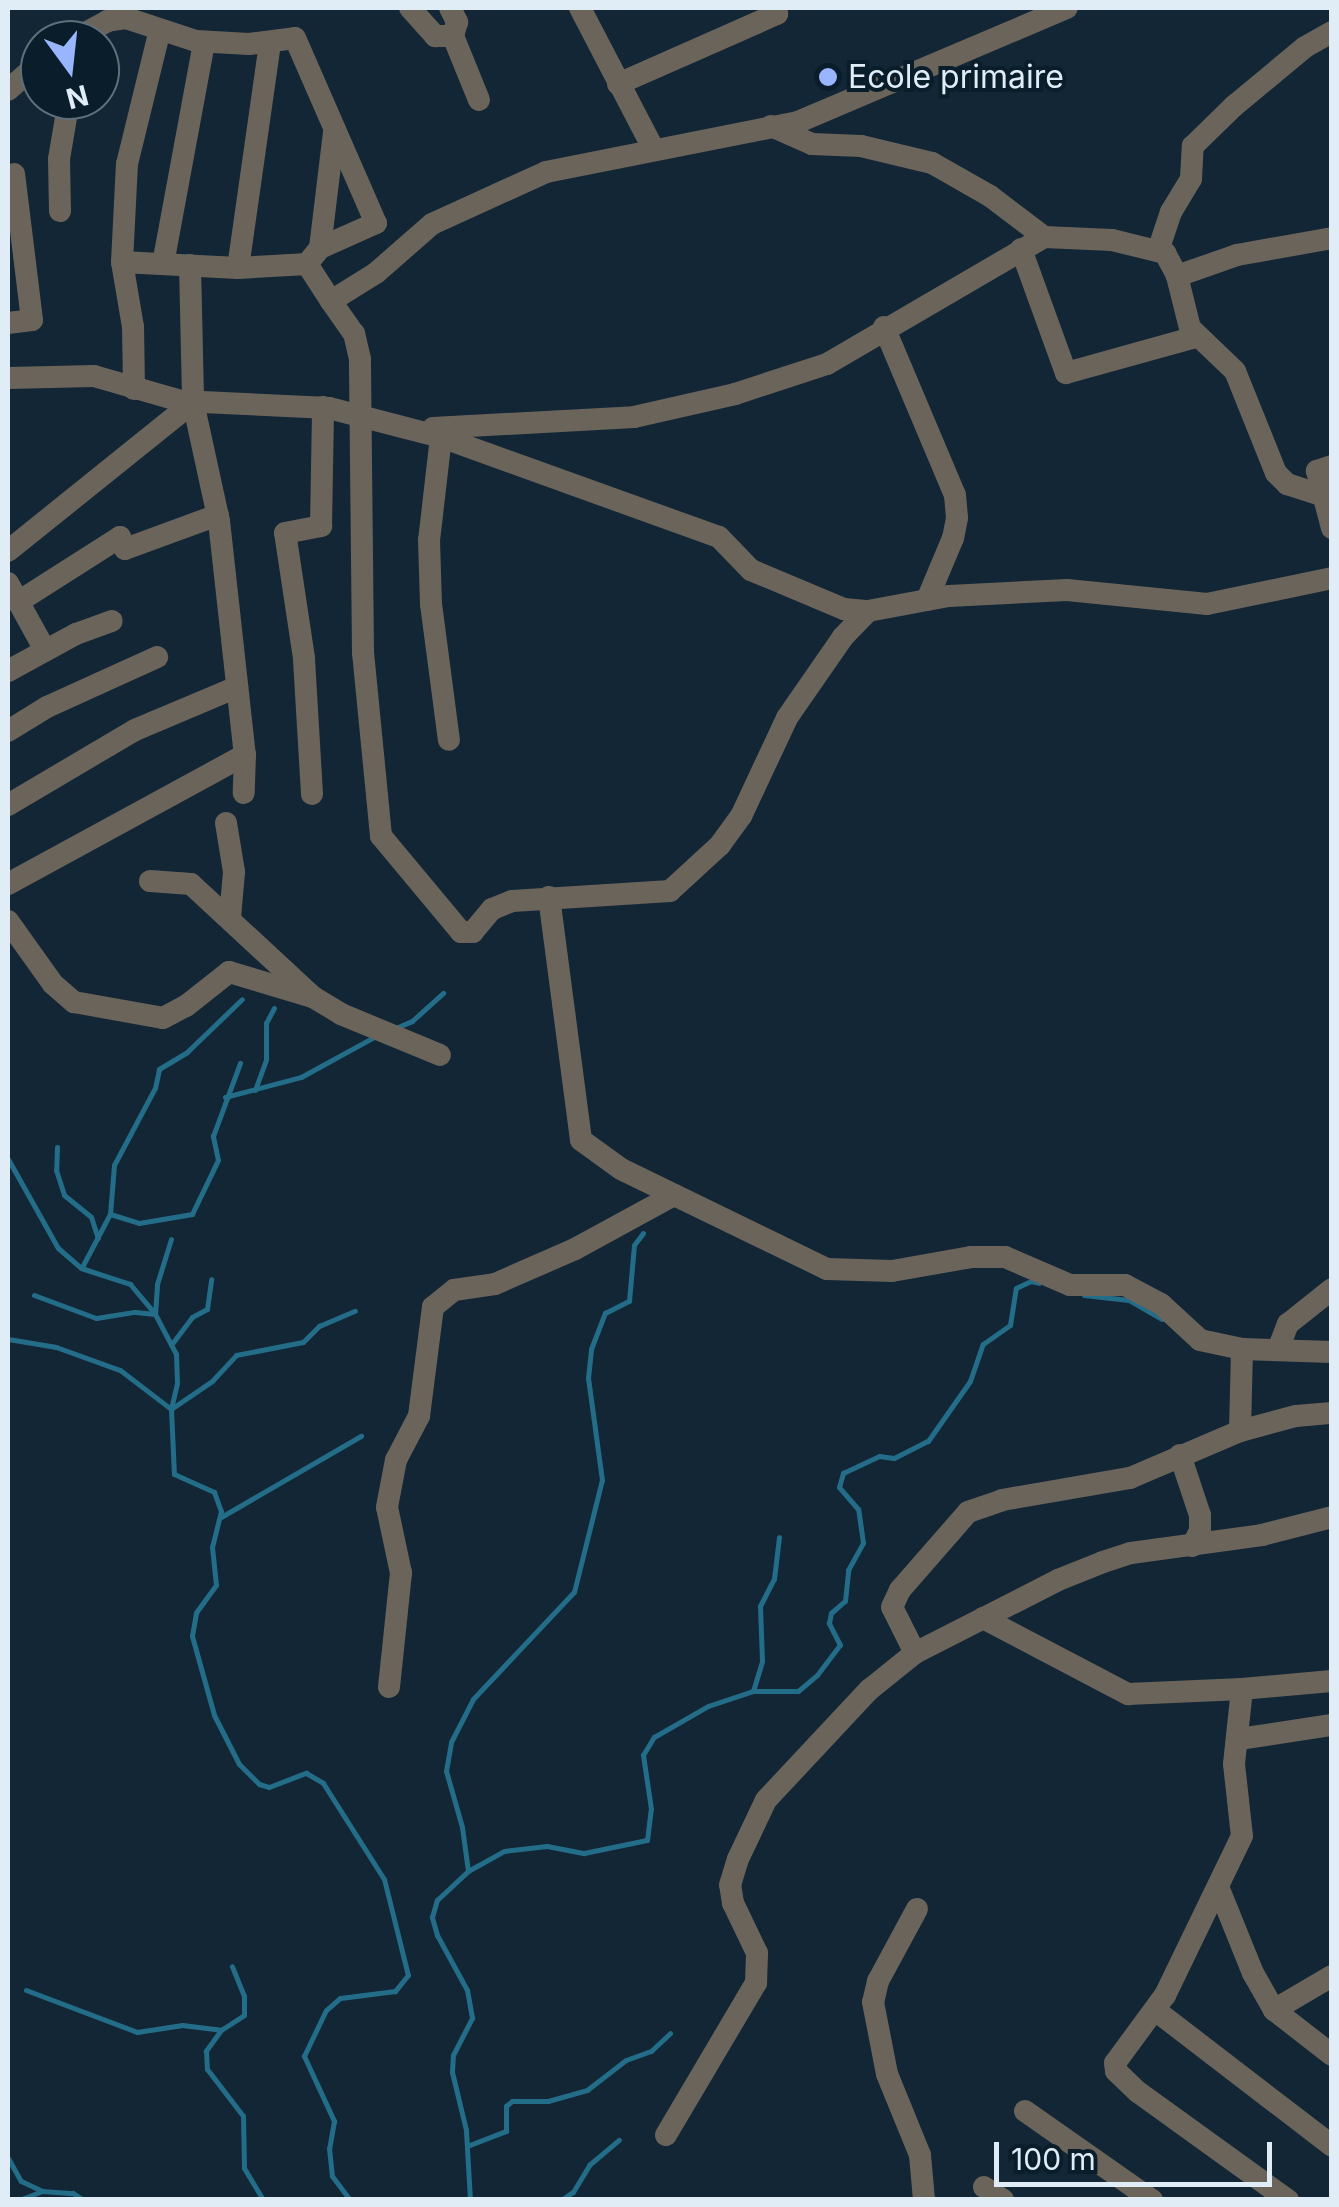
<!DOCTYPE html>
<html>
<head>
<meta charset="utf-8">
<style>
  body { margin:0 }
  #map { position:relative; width:1339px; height:2207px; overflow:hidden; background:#132635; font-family:Inter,sans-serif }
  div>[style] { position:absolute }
  .stream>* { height:5px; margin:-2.5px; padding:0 2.5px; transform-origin:2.5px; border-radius:2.5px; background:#236d89 }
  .minor>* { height:22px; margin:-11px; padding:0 11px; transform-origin:11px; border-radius:11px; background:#6b645b }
  .dots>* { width:28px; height:28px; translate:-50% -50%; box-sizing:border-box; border:5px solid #091d2b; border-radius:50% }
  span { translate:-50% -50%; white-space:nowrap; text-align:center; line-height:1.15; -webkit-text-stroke:8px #091d2b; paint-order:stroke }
  .poi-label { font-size:32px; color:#e0ecf6 }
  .left { translate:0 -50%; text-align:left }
  .frame { position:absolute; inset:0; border:10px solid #e0ecf6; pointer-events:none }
  .north { position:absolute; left:20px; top:20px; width:100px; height:100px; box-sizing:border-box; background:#091d2b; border:2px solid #5f707c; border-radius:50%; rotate:165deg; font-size:28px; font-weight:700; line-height:40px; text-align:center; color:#e0ecf6 }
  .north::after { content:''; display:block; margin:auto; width:35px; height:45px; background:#98b5fd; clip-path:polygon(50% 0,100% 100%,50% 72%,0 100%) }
  .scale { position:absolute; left:994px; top:2142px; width:278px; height:45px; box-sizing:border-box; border:5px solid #e0ecf6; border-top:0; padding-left:12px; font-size:30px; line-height:35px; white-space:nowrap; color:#e0ecf6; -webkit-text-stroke:8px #091d2b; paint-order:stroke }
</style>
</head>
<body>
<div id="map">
  <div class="stream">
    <i style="left:398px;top:1027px;width:15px;rotate:-23deg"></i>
    <i style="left:412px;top:1021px;width:42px;rotate:-42.1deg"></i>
    <i style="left:255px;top:1090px;width:33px;rotate:-70deg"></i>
    <i style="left:266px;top:1059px;width:36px;rotate:-90deg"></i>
    <i style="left:266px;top:1023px;width:17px;rotate:-62deg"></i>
    <i style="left:225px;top:1097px;width:79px;rotate:-14.7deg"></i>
    <i style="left:301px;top:1077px;width:83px;rotate:-28.7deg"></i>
    <i style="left:57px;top:1147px;width:23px;rotate:92deg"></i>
    <i style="left:56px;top:1170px;width:26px;rotate:72deg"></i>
    <i style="left:64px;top:1195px;width:35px;rotate:39deg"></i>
    <i style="left:91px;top:1217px;width:22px;rotate:72deg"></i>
    <i style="left:8px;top:1159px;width:102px;rotate:60.7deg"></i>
    <i style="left:58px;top:1248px;width:30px;rotate:41deg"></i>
    <i style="left:81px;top:1268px;width:52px;rotate:18.1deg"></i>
    <i style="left:130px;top:1284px;width:39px;rotate:50deg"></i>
    <i style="left:155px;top:1314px;width:45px;rotate:62.3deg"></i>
    <i style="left:176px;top:1354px;width:29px;rotate:88deg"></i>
    <i style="left:177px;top:1383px;width:27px;rotate:103deg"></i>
    <i style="left:110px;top:1214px;width:49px;rotate:-85.3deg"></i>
    <i style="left:114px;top:1165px;width:87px;rotate:-62deg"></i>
    <i style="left:155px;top:1088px;width:19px;rotate:-78deg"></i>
    <i style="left:159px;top:1069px;width:33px;rotate:-31deg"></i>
    <i style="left:187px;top:1052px;width:76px;rotate:-43.9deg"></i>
    <i style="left:82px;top:1267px;width:60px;rotate:-62.2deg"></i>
    <i style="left:110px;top:1214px;width:30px;rotate:17deg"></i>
    <i style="left:139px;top:1223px;width:54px;rotate:-9.6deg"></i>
    <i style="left:192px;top:1214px;width:60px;rotate:-64.3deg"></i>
    <i style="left:218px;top:1160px;width:25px;rotate:-102deg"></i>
    <i style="left:213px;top:1136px;width:78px;rotate:-69.7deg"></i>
    <i style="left:34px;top:1295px;width:66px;rotate:20.4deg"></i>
    <i style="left:96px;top:1318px;width:39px;rotate:-9deg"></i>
    <i style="left:135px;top:1312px;width:20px;rotate:6deg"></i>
    <i style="left:155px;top:1314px;width:30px;rotate:-86deg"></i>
    <i style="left:157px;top:1284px;width:47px;rotate:-72.7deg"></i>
    <i style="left:1084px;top:1295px;width:45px;rotate:6.3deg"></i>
    <i style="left:1129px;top:1300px;width:38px;rotate:30deg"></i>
    <i style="left:8px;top:1339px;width:49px;rotate:9.5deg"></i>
    <i style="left:56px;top:1347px;width:68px;rotate:19.8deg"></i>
    <i style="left:120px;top:1370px;width:64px;rotate:37.4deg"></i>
    <i style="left:171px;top:1409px;width:65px;rotate:87.4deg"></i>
    <i style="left:174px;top:1474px;width:44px;rotate:24.2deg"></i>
    <i style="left:214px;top:1492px;width:20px;rotate:70deg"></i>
    <i style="left:221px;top:1511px;width:37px;rotate:104deg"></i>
    <i style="left:212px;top:1547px;width:38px;rotate:84deg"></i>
    <i style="left:216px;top:1585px;width:34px;rotate:126deg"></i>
    <i style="left:196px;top:1613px;width:23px;rotate:100deg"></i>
    <i style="left:192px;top:1636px;width:82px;rotate:74.4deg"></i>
    <i style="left:214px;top:1715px;width:55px;rotate:63deg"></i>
    <i style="left:239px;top:1764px;width:28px;rotate:45deg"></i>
    <i style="left:259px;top:1784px;width:10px;rotate:17deg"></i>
    <i style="left:269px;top:1787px;width:40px;rotate:-21deg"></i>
    <i style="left:306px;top:1773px;width:20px;rotate:30deg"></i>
    <i style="left:323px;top:1783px;width:114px;rotate:57.6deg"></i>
    <i style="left:384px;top:1879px;width:99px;rotate:76deg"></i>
    <i style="left:408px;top:1975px;width:21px;rotate:129deg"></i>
    <i style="left:395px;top:1991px;width:55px;rotate:172.7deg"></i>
    <i style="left:340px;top:1998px;width:18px;rotate:139deg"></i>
    <i style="left:326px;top:2010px;width:51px;rotate:115.6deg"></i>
    <i style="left:304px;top:2056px;width:72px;rotate:65.2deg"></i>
    <i style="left:334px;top:2121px;width:27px;rotate:100deg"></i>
    <i style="left:329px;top:2148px;width:28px;rotate:84deg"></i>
    <i style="left:332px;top:2176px;width:30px;rotate:53deg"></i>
    <i style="left:171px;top:1345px;width:35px;rotate:-53deg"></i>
    <i style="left:192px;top:1317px;width:17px;rotate:-28deg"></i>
    <i style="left:207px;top:1309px;width:30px;rotate:-82deg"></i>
    <i style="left:171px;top:1409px;width:50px;rotate:-34.3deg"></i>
    <i style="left:212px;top:1381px;width:35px;rotate:-47deg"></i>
    <i style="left:236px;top:1355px;width:68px;rotate:-11deg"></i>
    <i style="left:303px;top:1342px;width:23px;rotate:-45deg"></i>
    <i style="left:319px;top:1326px;width:39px;rotate:-23deg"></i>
    <i style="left:221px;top:1517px;width:162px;rotate:-30.1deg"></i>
    <i style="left:753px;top:1691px;width:31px;rotate:-73deg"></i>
    <i style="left:762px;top:1661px;width:55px;rotate:-92.1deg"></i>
    <i style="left:760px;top:1606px;width:30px;rotate:-63deg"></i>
    <i style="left:774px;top:1579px;width:42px;rotate:-83.2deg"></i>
    <i style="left:468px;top:1871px;width:44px;rotate:-97.8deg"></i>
    <i style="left:462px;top:1827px;width:58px;rotate:-105.9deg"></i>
    <i style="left:446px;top:1771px;width:29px;rotate:-80deg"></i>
    <i style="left:451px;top:1742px;width:48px;rotate:-62.9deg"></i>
    <i style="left:473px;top:1699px;width:147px;rotate:-46.7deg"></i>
    <i style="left:574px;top:1592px;width:115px;rotate:-76deg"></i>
    <i style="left:602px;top:1480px;width:103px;rotate:-97.8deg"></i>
    <i style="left:588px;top:1378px;width:29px;rotate:-84deg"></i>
    <i style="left:591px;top:1349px;width:39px;rotate:-69deg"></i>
    <i style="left:605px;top:1313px;width:27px;rotate:-27deg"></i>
    <i style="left:629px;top:1301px;width:56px;rotate:-84.9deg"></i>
    <i style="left:634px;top:1245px;width:15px;rotate:-53deg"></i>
    <i style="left:26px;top:1990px;width:119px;rotate:20.7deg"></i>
    <i style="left:137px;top:2032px;width:46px;rotate:-8.8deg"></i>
    <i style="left:182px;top:2025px;width:39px;rotate:7deg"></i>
    <i style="left:221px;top:2030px;width:26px;rotate:126deg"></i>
    <i style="left:206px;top:2051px;width:18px;rotate:87deg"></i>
    <i style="left:207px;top:2069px;width:59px;rotate:52.5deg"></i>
    <i style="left:243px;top:2116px;width:52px;rotate:88.9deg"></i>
    <i style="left:244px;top:2168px;width:37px;rotate:59deg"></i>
    <i style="left:221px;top:2030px;width:27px;rotate:-33deg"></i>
    <i style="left:244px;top:2015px;width:19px;rotate:-90deg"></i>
    <i style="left:244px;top:1996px;width:32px;rotate:-112deg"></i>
    <i style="left:467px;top:2146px;width:42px;rotate:-21deg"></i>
    <i style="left:506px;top:2131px;width:25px;rotate:-90deg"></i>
    <i style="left:506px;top:2106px;width:8px;rotate:-40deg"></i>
    <i style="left:512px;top:2101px;width:36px"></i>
    <i style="left:548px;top:2101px;width:41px;rotate:-15.8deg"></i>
    <i style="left:587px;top:2090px;width:49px;rotate:-37.6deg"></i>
    <i style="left:626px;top:2060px;width:27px;rotate:-20deg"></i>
    <i style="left:651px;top:2051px;width:26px;rotate:-43deg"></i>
    <i style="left:8px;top:2158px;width:26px;rotate:61deg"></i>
    <i style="left:21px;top:2181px;width:23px;rotate:25deg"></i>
    <i style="left:19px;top:2200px;width:25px;rotate:-21deg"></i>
    <i style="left:42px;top:2191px;width:31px;rotate:4deg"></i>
    <i style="left:73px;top:2193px;width:12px;rotate:35deg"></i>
    <i style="left:470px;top:2200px;width:70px;rotate:-93.3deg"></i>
    <i style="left:466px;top:2130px;width:60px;rotate:-103.6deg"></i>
    <i style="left:452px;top:2072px;width:17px;rotate:-87deg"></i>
    <i style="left:453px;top:2055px;width:42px;rotate:-62.8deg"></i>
    <i style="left:472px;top:2018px;width:28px;rotate:-100deg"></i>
    <i style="left:467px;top:1990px;width:63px;rotate:-118.6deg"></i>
    <i style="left:437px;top:1935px;width:19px;rotate:-106deg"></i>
    <i style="left:432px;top:1917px;width:18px;rotate:-74deg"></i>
    <i style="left:437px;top:1900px;width:42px;rotate:-43.1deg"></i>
    <i style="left:468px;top:1871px;width:41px;rotate:-29.1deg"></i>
    <i style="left:504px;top:1851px;width:43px;rotate:-6.6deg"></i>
    <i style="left:547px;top:1846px;width:38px;rotate:11deg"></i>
    <i style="left:584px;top:1853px;width:64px;rotate:-11.7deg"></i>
    <i style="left:647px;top:1840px;width:31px;rotate:-83deg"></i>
    <i style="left:651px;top:1809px;width:55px;rotate:-98.4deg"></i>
    <i style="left:643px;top:1755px;width:21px;rotate:-59deg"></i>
    <i style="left:654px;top:1737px;width:62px;rotate:-29.9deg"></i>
    <i style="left:708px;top:1706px;width:47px;rotate:-18.4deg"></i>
    <i style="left:753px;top:1691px;width:45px"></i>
    <i style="left:798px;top:1691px;width:25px;rotate:-40deg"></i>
    <i style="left:817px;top:1675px;width:38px;rotate:-53deg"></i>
    <i style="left:840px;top:1645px;width:25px;rotate:-117deg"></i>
    <i style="left:829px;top:1623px;width:10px;rotate:-79deg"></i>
    <i style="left:831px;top:1613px;width:18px;rotate:-41deg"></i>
    <i style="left:845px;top:1601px;width:31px;rotate:-84deg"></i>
    <i style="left:848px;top:1570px;width:31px;rotate:-61deg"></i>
    <i style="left:863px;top:1543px;width:34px;rotate:-98deg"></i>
    <i style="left:858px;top:1509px;width:29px;rotate:-131deg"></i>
    <i style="left:839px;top:1487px;width:15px;rotate:-74deg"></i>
    <i style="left:843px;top:1473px;width:40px;rotate:-25deg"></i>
    <i style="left:879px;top:1456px;width:15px;rotate:8deg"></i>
    <i style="left:894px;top:1458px;width:38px;rotate:-27deg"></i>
    <i style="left:928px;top:1441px;width:73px;rotate:-55deg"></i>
    <i style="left:970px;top:1381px;width:39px;rotate:-71deg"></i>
    <i style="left:983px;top:1344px;width:33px;rotate:-35deg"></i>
    <i style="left:1010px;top:1325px;width:37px;rotate:-81deg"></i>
    <i style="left:1016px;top:1288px;width:17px;rotate:-25deg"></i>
    <i style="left:1031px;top:1281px;width:8px;rotate:14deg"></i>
    <i style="left:561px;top:2200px;width:14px;rotate:-34deg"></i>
    <i style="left:573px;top:2192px;width:31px;rotate:-59deg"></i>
    <i style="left:589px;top:2165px;width:39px;rotate:-40deg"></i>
  </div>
  <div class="minor">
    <i style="left:410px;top:8px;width:38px;rotate:48deg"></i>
    <i style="left:435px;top:36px;width:18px"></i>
    <i style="left:450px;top:8px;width:16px;rotate:63deg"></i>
    <i style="left:457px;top:22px;width:15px;rotate:106deg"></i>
    <i style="left:453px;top:36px;width:69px;rotate:67.9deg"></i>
    <i style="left:580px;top:8px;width:160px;rotate:62.5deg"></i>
    <i style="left:72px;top:40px;width:40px;rotate:-28deg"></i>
    <i style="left:107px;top:21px;width:19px;rotate:-9deg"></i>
    <i style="left:126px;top:18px;width:74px;rotate:18.2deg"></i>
    <i style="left:196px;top:41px;width:53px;rotate:3.2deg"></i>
    <i style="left:249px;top:44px;width:46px;rotate:-7.4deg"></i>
    <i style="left:295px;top:38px;width:202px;rotate:66.4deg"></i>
    <i style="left:376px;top:223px;width:61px;rotate:155.9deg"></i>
    <i style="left:320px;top:248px;width:21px;rotate:129deg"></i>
    <i style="left:307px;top:264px;width:44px;rotate:57deg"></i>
    <i style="left:618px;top:84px;width:174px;rotate:-23.8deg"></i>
    <i style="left:777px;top:14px;width:7px;rotate:-124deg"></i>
    <i style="left:8px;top:90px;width:43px;rotate:-41.2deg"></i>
    <i style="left:771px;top:126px;width:45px;rotate:23.7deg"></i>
    <i style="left:812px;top:144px;width:49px;rotate:2.3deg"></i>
    <i style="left:861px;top:146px;width:73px;rotate:13.5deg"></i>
    <i style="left:932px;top:163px;width:67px;rotate:29.6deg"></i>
    <i style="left:990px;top:196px;width:68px;rotate:37.2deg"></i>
    <i style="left:1044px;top:237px;width:68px;rotate:2.5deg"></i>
    <i style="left:1112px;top:240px;width:55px;rotate:13.8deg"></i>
    <i style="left:1165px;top:253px;width:26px;rotate:62deg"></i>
    <i style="left:1177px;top:276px;width:54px;rotate:76deg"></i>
    <i style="left:1190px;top:328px;width:62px;rotate:43.7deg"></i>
    <i style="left:1235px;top:371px;width:110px;rotate:68.1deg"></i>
    <i style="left:1276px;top:473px;width:16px;rotate:45deg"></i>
    <i style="left:1287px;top:484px;width:36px;rotate:18deg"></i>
    <i style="left:60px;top:211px;width:52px;rotate:-91.1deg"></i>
    <i style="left:59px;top:159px;width:60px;rotate:-80.4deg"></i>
    <i style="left:320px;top:248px;width:116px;rotate:-83.1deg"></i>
    <i style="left:1021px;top:249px;width:132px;rotate:70.1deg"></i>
    <i style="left:1066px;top:373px;width:135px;rotate:-15.5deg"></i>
    <i style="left:1158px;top:251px;width:41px;rotate:-71.6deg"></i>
    <i style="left:1171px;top:212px;width:39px;rotate:-59deg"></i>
    <i style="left:1191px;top:179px;width:33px;rotate:-87deg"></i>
    <i style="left:1193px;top:146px;width:57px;rotate:-44.3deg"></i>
    <i style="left:1234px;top:106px;width:92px;rotate:-39.7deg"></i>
    <i style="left:1305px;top:47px;width:31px;rotate:-29deg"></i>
    <i style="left:122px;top:262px;width:116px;rotate:3deg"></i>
    <i style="left:238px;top:268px;width:69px;rotate:-3.3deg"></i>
    <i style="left:163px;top:264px;width:226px;rotate:-79.5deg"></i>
    <i style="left:190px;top:265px;width:137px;rotate:88.7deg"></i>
    <i style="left:193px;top:402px;width:122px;rotate:77.7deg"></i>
    <i style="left:219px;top:521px;width:235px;rotate:83.7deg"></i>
    <i style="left:245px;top:755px;width:38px;rotate:92deg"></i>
    <i style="left:238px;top:268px;width:228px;rotate:-81.9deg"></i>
    <i style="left:1177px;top:276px;width:64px;rotate:-19.3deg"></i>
    <i style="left:1237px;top:255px;width:97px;rotate:-10.1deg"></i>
    <i style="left:8px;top:323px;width:24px;rotate:-7deg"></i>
    <i style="left:32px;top:320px;width:147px;rotate:-97deg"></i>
    <i style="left:884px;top:327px;width:182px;rotate:67.1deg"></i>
    <i style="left:955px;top:495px;width:23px;rotate:85deg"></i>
    <i style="left:957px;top:518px;width:20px;rotate:101deg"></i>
    <i style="left:953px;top:538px;width:67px;rotate:112.8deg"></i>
    <i style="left:8px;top:378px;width:86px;rotate:-1.3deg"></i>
    <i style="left:94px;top:376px;width:91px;rotate:16deg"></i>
    <i style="left:181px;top:401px;width:148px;rotate:2.7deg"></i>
    <i style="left:329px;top:408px;width:116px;rotate:14.5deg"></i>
    <i style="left:441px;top:437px;width:295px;rotate:19.8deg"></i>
    <i style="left:719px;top:537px;width:46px;rotate:45.9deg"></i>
    <i style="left:751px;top:570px;width:101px;rotate:22.8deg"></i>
    <i style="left:844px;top:609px;width:24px;rotate:5deg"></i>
    <i style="left:868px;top:611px;width:82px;rotate:-10.5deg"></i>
    <i style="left:949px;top:596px;width:118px;rotate:-2.9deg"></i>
    <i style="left:1067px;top:590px;width:141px;rotate:5.7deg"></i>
    <i style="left:1207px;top:604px;width:128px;rotate:-11.7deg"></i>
    <i style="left:134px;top:389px;width:62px;rotate:-90.9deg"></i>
    <i style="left:133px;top:327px;width:66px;rotate:-99.6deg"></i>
    <i style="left:122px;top:262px;width:98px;rotate:-87.1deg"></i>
    <i style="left:127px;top:164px;width:138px;rotate:-76.2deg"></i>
    <i style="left:433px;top:428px;width:201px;rotate:-3.1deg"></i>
    <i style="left:634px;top:417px;width:104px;rotate:-12.8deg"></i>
    <i style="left:735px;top:394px;width:97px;rotate:-18.1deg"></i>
    <i style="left:827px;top:364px;width:251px;rotate:-30.3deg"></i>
    <i style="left:441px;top:437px;width:104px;rotate:96.6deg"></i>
    <i style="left:429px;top:540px;width:64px;rotate:88.2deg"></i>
    <i style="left:431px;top:604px;width:137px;rotate:82.5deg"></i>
    <i style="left:1332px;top:466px;width:16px;rotate:162deg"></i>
    <i style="left:1317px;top:471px;width:59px;rotate:75.3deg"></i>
    <i style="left:8px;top:551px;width:238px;rotate:-38.8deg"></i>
    <i style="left:8px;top:583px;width:77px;rotate:61.1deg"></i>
    <i style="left:18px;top:602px;width:121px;rotate:-32.5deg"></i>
    <i style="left:120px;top:537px;width:13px;rotate:67deg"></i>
    <i style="left:125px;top:549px;width:99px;rotate:-20.1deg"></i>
    <i style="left:868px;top:611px;width:36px;rotate:134deg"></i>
    <i style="left:843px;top:637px;width:98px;rotate:124.7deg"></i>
    <i style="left:787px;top:718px;width:108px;rotate:115.1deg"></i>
    <i style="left:741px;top:816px;width:36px;rotate:126deg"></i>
    <i style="left:720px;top:845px;width:68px;rotate:137.4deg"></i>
    <i style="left:670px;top:891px;width:158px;rotate:176.4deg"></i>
    <i style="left:512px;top:901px;width:22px;rotate:158deg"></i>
    <i style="left:492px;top:909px;width:30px;rotate:130deg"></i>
    <i style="left:473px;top:932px;width:12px;rotate:180deg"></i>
    <i style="left:461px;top:932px;width:125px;rotate:-129.8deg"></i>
    <i style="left:381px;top:836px;width:184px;rotate:-95.6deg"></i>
    <i style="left:363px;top:653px;width:294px;rotate:-90.6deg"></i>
    <i style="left:360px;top:359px;width:26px;rotate:-103deg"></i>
    <i style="left:354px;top:334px;width:40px;rotate:-124.9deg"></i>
    <i style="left:331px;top:301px;width:53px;rotate:-31.9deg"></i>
    <i style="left:376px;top:273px;width:74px;rotate:-41.2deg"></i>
    <i style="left:432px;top:224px;width:125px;rotate:-24.5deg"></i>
    <i style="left:546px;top:172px;width:257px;rotate:-11.2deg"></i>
    <i style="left:798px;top:122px;width:292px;rotate:-23deg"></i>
    <i style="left:8px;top:671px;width:77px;rotate:-28.6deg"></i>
    <i style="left:76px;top:634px;width:38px;rotate:-20deg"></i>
    <i style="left:8px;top:731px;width:46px;rotate:-31.6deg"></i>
    <i style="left:47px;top:707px;width:121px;rotate:-24.4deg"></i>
    <i style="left:312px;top:794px;width:136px;rotate:-93.4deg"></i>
    <i style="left:304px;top:658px;width:126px;rotate:-98.6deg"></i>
    <i style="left:285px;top:533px;width:37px;rotate:-11deg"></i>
    <i style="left:321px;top:526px;width:119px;rotate:-89deg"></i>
    <i style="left:8px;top:805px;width:147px;rotate:-30.6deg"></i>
    <i style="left:135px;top:730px;width:111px;rotate:-22.9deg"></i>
    <i style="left:226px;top:823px;width:50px;rotate:80.7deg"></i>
    <i style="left:234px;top:872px;width:46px;rotate:95deg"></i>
    <i style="left:150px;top:881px;width:41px;rotate:4.2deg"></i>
    <i style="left:191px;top:884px;width:166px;rotate:42.8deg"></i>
    <i style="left:313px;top:997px;width:33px;rotate:31deg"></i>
    <i style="left:341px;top:1014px;width:107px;rotate:22.5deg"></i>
    <i style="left:8px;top:884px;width:270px;rotate:-28.6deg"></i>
    <i style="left:549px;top:897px;width:245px;rotate:82.5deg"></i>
    <i style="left:581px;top:1140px;width:49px;rotate:35.9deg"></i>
    <i style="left:621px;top:1169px;width:229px;rotate:25.9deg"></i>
    <i style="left:827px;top:1269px;width:65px;rotate:1.8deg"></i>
    <i style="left:892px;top:1271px;width:80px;rotate:-10deg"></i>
    <i style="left:971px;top:1257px;width:34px"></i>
    <i style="left:1005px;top:1257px;width:71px;rotate:23.3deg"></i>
    <i style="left:1070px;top:1285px;width:55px"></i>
    <i style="left:1125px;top:1285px;width:41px;rotate:27.8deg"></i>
    <i style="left:1161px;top:1304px;width:53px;rotate:42.7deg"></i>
    <i style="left:1200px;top:1340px;width:43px;rotate:12.1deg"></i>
    <i style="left:1242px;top:1349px;width:90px;rotate:1.9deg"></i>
    <i style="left:8px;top:921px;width:77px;rotate:54.5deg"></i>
    <i style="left:53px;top:984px;width:28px;rotate:41deg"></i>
    <i style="left:74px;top:1002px;width:90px;rotate:10.2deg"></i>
    <i style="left:163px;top:1018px;width:26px;rotate:-28deg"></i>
    <i style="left:186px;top:1006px;width:55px;rotate:-38.3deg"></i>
    <i style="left:229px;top:972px;width:88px;rotate:16.6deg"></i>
    <i style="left:1279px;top:1347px;width:25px;rotate:-69deg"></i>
    <i style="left:1288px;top:1324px;width:56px;rotate:-38.5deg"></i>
    <i style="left:1240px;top:1431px;width:58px;rotate:-15deg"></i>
    <i style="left:1296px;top:1416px;width:36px;rotate:-5deg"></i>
    <i style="left:1180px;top:1455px;width:63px;rotate:71.6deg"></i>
    <i style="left:1200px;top:1515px;width:16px;rotate:90deg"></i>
    <i style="left:1200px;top:1531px;width:17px;rotate:118deg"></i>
    <i style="left:983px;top:1618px;width:164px;rotate:27.7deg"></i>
    <i style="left:1128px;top:1694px;width:114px;rotate:-2.5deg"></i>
    <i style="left:1242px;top:1689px;width:75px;rotate:96.1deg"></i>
    <i style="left:1234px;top:1764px;width:72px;rotate:83.7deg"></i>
    <i style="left:1242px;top:1836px;width:177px;rotate:115.8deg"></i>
    <i style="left:1165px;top:1995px;width:84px;rotate:126.3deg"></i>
    <i style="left:1115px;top:2063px;width:8px;rotate:83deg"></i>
    <i style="left:1116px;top:2071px;width:30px;rotate:44deg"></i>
    <i style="left:1138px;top:2092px;width:185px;rotate:35.8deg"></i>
    <i style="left:915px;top:1653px;width:51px;rotate:-116.6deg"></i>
    <i style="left:892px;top:1607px;width:19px;rotate:-65deg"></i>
    <i style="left:900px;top:1590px;width:103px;rotate:-48.9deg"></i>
    <i style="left:968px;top:1512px;width:36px;rotate:-19deg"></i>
    <i style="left:1002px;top:1500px;width:130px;rotate:-9.8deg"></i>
    <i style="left:1130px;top:1478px;width:120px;rotate:-23.1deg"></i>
    <i style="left:1240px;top:1431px;width:82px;rotate:-88.6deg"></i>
    <i style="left:389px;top:1687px;width:115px;rotate:-84deg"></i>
    <i style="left:401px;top:1573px;width:67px;rotate:-102deg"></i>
    <i style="left:387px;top:1507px;width:48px;rotate:-79.2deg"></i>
    <i style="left:396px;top:1460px;width:50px;rotate:-62.4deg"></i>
    <i style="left:419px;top:1416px;width:110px;rotate:-82.7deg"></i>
    <i style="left:433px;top:1307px;width:27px;rotate:-39deg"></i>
    <i style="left:454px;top:1290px;width:41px;rotate:-8.3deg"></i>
    <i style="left:495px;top:1284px;width:87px;rotate:-23.6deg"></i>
    <i style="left:575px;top:1249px;width:113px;rotate:-28.6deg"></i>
    <i style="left:1242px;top:1689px;width:90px;rotate:-5.1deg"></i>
    <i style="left:1239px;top:1739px;width:94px;rotate:-8.6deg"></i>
    <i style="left:1219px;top:1889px;width:91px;rotate:68deg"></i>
    <i style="left:1253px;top:1973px;width:43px;rotate:60.4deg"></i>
    <i style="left:1274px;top:2010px;width:73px;rotate:37.8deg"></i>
    <i style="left:917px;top:1909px;width:82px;rotate:118.4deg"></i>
    <i style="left:878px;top:1981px;width:22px;rotate:103deg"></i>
    <i style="left:873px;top:2002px;width:73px;rotate:79deg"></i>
    <i style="left:887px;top:2074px;width:87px;rotate:67.8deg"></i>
    <i style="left:920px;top:2155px;width:45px;rotate:84.9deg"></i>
    <i style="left:1155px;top:2010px;width:223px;rotate:37.5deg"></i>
    <i style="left:1274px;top:2010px;width:67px;rotate:-30.4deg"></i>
    <i style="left:1025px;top:2111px;width:155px;rotate:35deg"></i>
    <i style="left:666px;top:2135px;width:177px;rotate:-59.4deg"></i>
    <i style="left:756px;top:1983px;width:30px;rotate:-88deg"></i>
    <i style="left:757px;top:1953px;width:55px;rotate:-115.6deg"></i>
    <i style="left:733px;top:1903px;width:18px;rotate:-99deg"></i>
    <i style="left:730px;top:1885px;width:27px;rotate:-73deg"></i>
    <i style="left:738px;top:1859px;width:65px;rotate:-64.6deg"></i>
    <i style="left:766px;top:1800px;width:151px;rotate:-46.9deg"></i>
    <i style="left:869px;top:1690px;width:59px;rotate:-38.8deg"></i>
    <i style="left:915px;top:1653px;width:161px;rotate:-27deg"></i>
    <i style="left:1058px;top:1580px;width:48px;rotate:-21.8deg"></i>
    <i style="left:1103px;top:1562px;width:29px;rotate:-18deg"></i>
    <i style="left:1131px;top:1553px;width:132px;rotate:-7.8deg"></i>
    <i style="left:1262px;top:1535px;width:72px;rotate:-14.4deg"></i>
    <i style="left:984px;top:2187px;width:23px;rotate:34deg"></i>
  </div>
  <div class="dots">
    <i style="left:828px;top:77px;background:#98b5fd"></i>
  </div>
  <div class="poi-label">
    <span class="left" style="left:848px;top:77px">Ecole primaire</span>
  </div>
  <div class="frame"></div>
  <div class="north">N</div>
  <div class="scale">100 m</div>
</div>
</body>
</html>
